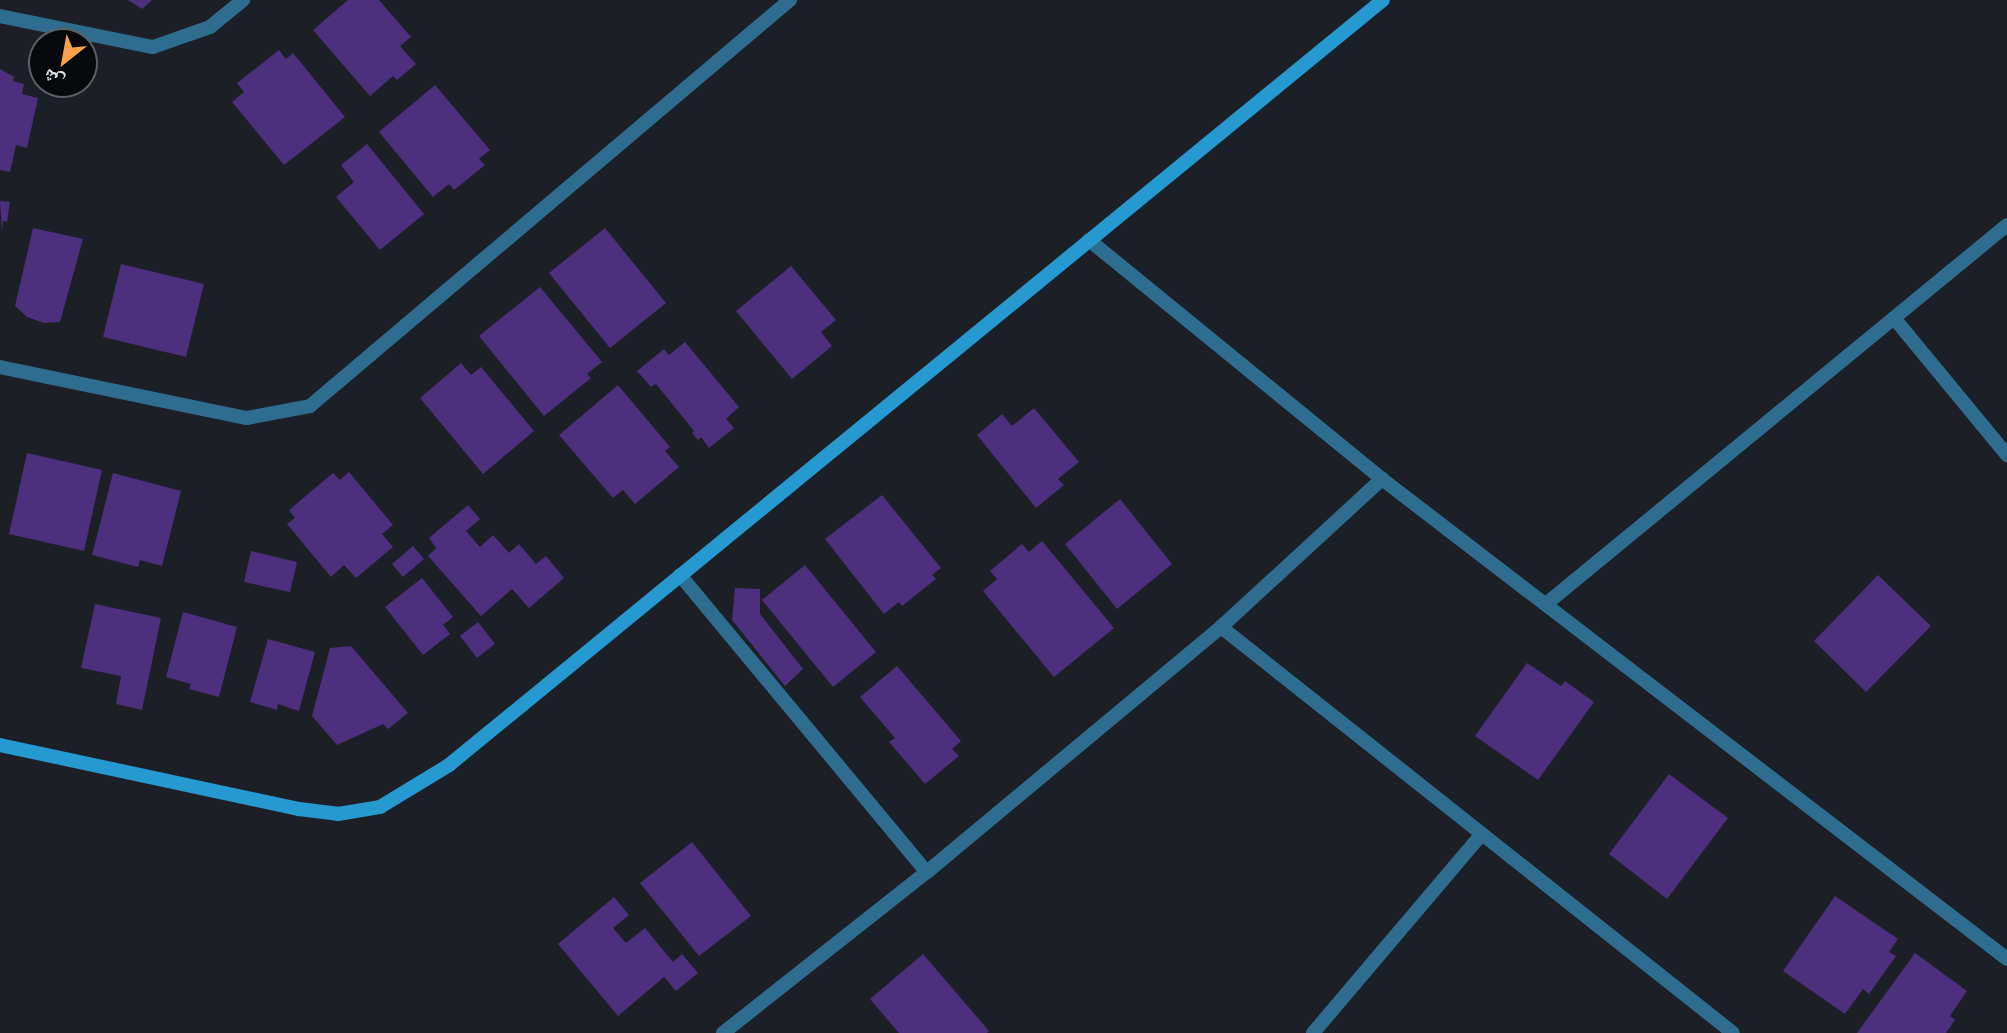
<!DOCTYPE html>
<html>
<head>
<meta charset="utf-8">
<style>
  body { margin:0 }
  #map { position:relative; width:2007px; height:1033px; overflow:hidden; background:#1c1f26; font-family:"PT Serif","Noto Naskh Arabic",serif }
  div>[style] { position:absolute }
  .building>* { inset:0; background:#4c2f7d }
  .street>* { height:14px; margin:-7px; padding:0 7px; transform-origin:7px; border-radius:7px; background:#2e6d8f }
  .secondary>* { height:14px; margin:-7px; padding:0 7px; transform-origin:7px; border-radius:7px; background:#2699d0 }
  span { translate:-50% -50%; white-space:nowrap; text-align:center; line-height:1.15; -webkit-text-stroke:7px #08090c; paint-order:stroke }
  .north { position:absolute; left:28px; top:28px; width:70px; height:70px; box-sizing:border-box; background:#08090c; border:2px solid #5e5f63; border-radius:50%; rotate:211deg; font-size:19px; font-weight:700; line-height:28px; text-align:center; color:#dfe1e6 }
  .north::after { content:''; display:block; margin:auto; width:24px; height:32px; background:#fa9f4e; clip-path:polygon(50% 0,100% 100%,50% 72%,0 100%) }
</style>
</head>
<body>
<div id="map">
  <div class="building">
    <i style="clip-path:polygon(128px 0,152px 0,142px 9px)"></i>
    <i style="clip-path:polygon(348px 0,379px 0,411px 37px,400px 46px,416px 64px,397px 80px,393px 76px,370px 96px,313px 30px)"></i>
    <i style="clip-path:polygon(279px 50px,286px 59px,293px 53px,345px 117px,284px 165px,232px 102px,244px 92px,237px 83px)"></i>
    <i style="clip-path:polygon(0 69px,14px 77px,13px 81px,24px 84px,22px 94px,38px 98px,27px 148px,16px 145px,10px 172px,0 170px)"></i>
    <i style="clip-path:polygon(435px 85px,490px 150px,479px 159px,485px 165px,454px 190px,449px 184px,433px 197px,379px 132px)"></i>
    <i style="clip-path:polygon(367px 144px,424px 214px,380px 250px,336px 197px,354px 182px,341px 165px)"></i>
    <i style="clip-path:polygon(0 201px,10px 202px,7px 222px,3px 221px,2px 233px)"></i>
    <i style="clip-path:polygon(33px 228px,83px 239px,60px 322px,44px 323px,27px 317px,15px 306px)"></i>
    <i style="clip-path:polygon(605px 228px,666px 303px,610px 348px,549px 273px)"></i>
    <i style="clip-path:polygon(121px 264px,204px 284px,186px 357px,103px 337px)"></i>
    <i style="clip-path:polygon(791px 266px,836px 320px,821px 332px,832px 346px,792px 379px,736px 311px)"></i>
    <i style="clip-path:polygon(540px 287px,602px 362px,587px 374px,591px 378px,544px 416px,479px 336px)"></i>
    <i style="clip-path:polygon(685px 342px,739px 407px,726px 419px,734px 428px,709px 448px,701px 437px,698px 440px,692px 433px,694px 431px,656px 384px,651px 387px,637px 371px,664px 349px,669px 355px)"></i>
    <i style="clip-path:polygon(461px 363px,471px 375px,481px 367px,534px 431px,483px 474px,420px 398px)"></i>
    <i style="clip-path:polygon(618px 385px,670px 447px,665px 451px,679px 467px,635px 504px,623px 490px,613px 498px,559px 435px)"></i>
    <i style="clip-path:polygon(1034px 408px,1079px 462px,1058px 479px,1064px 485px,1036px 508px,977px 435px,1002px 414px,1012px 426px)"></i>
    <i style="clip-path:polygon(27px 453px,102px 470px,84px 551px,9px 534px)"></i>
    <i style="clip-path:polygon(349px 472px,393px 525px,382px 534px,393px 547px,356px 578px,344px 565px,331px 577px,287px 524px,295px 518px,289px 510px,333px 473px,340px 480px)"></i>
    <i style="clip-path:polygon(113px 473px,181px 491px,162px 566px,140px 560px,138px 567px,92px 555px)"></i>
    <i style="clip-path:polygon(882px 495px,941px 568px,932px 575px,936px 579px,902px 606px,899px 602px,884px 614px,825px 539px)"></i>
    <i style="clip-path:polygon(1120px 499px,1172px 564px,1117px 609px,1065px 544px)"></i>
    <i style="clip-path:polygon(468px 505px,480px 519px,466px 531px,480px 547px,493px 535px,509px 553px,519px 544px,536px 564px,546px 556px,564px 578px,529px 608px,512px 589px,481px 616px,428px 556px,436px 548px,429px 538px)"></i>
    <i style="clip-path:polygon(1042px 541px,1114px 628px,1054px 677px,983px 591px,997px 579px,990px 571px,1022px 544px,1029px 552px)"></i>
    <i style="clip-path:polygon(413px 546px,424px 559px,403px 577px,392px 564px)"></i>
    <i style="clip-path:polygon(251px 551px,297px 562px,290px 592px,244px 582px)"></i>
    <i style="clip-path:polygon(805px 565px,876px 652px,833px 687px,762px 600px)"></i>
    <i style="clip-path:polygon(1878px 575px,1931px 626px,1866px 692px,1814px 641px)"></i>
    <i style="clip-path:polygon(422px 578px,453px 617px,443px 625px,450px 634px,423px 655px,385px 607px)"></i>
    <i style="clip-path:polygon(735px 588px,760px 589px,760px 614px,803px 669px,785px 686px,732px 620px)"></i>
    <i style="clip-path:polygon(95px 604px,161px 618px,142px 710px,116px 704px,121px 676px,81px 668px)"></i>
    <i style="clip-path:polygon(183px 612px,237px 627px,219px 697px,189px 689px,191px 684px,166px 677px)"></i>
    <i style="clip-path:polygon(478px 622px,495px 644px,477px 658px,460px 636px)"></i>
    <i style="clip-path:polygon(268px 639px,315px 652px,299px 711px,278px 704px,277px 710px,250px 702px)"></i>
    <i style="clip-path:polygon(351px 646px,408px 713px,388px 729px,383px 724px,337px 745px,312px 716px,330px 648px)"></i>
    <i style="clip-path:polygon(1527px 663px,1561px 686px,1565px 681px,1594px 702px,1538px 780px,1475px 736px)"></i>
    <i style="clip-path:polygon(897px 666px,961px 741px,952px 749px,959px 756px,925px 784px,889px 742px,895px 738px,860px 697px)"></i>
    <i style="clip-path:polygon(1669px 774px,1728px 818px,1667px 899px,1609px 854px)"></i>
    <i style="clip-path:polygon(692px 842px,751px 916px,699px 956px,640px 883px)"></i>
    <i style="clip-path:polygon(1835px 896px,1898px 939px,1889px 952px,1896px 956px,1869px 994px,1863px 989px,1845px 1014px,1783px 971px)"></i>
    <i style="clip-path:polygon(614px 897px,629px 915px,613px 928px,626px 943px,645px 928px,673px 962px,682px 954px,698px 973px,676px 991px,664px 977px,618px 1016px,558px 944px)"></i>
    <i style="clip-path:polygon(1915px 953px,1967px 991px,1950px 1016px,1955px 1020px,1946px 1033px,1857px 1033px)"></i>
    <i style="clip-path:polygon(923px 954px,989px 1031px,987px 1033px,899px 1033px,870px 999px)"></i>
  </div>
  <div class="street">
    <i style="left:0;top:16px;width:156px;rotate:11.5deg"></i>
    <i style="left:153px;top:47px;width:60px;rotate:-19.3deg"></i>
    <i style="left:210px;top:27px;width:43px;rotate:-39.3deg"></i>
    <i style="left:1089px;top:240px;width:378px;rotate:39.2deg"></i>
    <i style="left:1382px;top:479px;width:788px;rotate:37.52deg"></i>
    <i style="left:1894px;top:318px;width:178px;rotate:50.5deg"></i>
    <i style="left:0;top:367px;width:252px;rotate:11.7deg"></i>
    <i style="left:247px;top:418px;width:64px;rotate:-10.8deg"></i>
    <i style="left:310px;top:406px;width:629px;rotate:-40.23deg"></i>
    <i style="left:680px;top:575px;width:386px;rotate:50.3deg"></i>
    <i style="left:1546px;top:604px;width:597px;rotate:-39.42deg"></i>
    <i style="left:1221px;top:627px;width:653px;rotate:38.41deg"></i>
    <i style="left:723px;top:1033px;width:260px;rotate:-38.3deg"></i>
    <i style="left:927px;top:872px;width:383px;rotate:-39.8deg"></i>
    <i style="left:1221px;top:627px;width:219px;rotate:-42.6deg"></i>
    <i style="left:1313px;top:1033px;width:261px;rotate:-49.7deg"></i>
  </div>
  <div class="secondary">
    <i style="left:0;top:745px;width:306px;rotate:12.1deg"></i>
    <i style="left:299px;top:809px;width:39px;rotate:7deg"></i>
    <i style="left:338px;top:814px;width:43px;rotate:-9.5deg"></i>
    <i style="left:380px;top:807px;width:81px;rotate:-31.3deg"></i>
    <i style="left:449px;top:765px;width:1207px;rotate:-39.32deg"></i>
  </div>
  <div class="north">ش</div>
</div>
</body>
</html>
